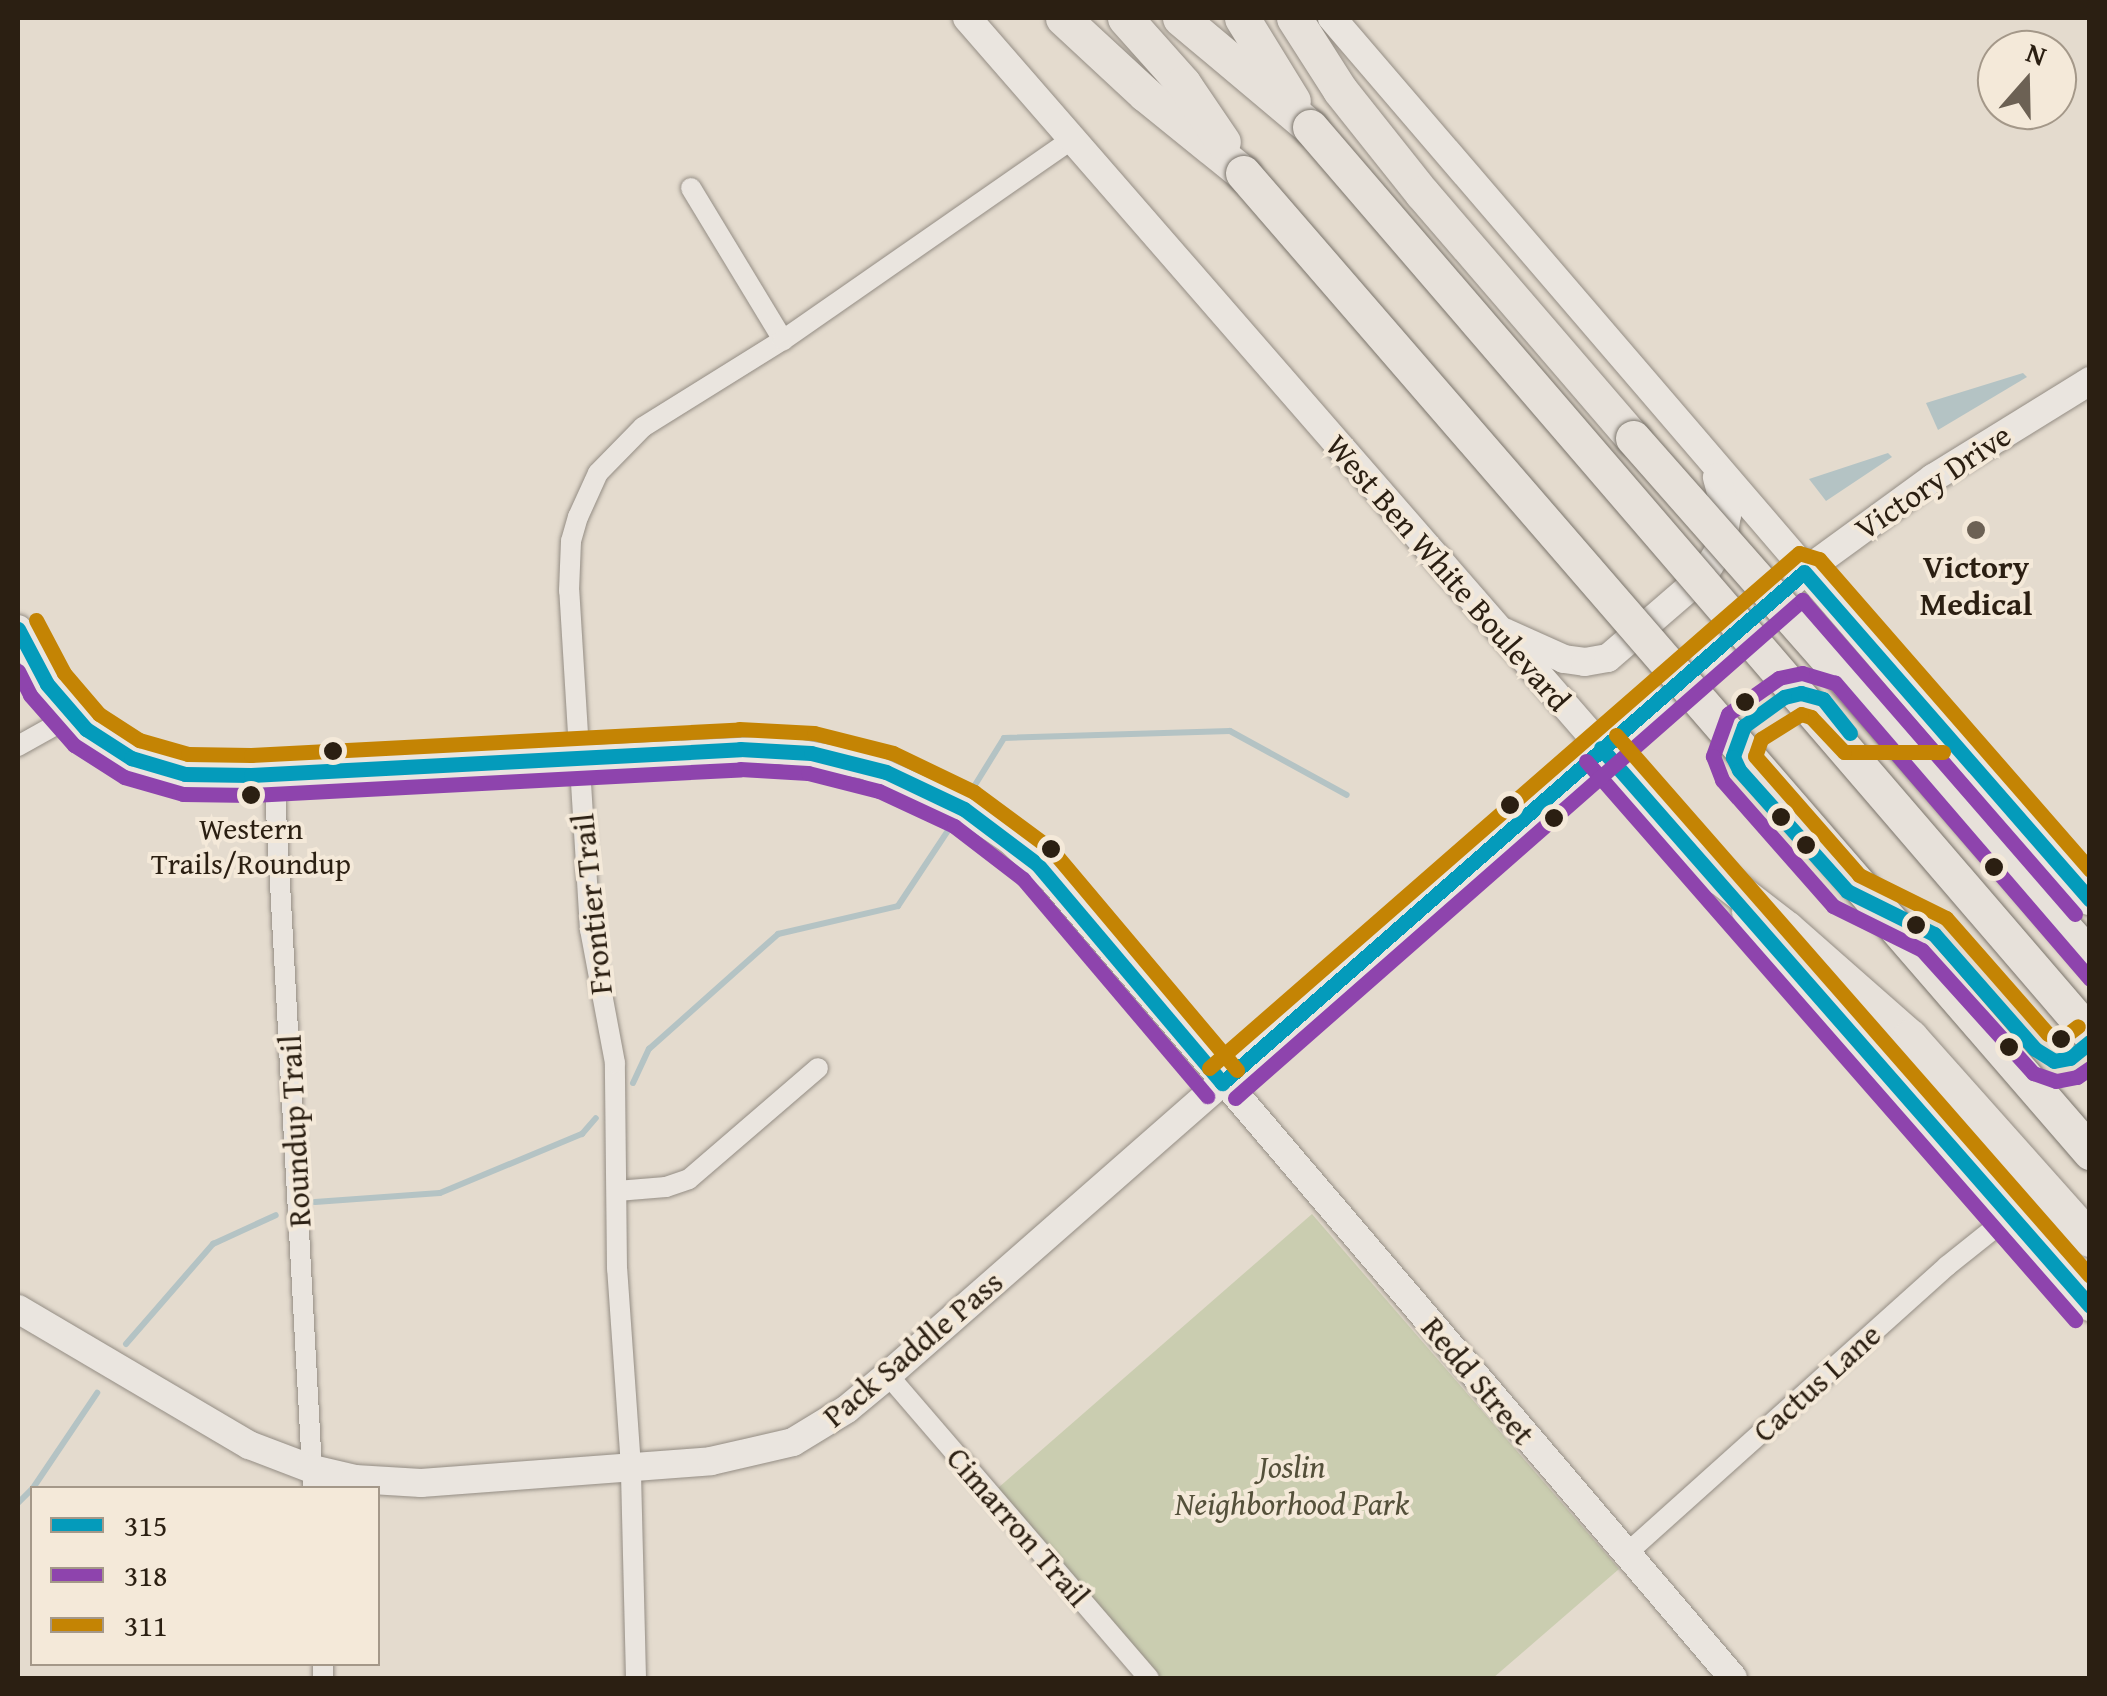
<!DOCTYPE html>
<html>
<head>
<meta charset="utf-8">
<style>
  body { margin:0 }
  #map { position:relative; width:2107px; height:1696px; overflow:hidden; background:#e4dbce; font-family:"Gentium Book Plus",serif }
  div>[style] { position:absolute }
  .green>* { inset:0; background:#cacdb0 }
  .water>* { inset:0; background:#b4c3c4 }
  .stream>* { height:6px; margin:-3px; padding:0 3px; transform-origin:3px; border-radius:3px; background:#b4c3c4 }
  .roads { filter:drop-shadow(0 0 2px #948d84) drop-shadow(0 0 2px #948d84) }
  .street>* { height:20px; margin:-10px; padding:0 10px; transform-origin:10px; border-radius:10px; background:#eae5df }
  .secondary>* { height:28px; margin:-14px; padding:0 14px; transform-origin:14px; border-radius:14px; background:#eae5df }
  .highway>* { height:35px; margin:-17.5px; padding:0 17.5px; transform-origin:17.5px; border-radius:17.5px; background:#e7e1da }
  .bridges { filter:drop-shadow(0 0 2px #7a746b) drop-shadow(0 0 2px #7a746b) }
  .highway-bridge>* { height:35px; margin:-17.5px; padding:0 17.5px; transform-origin:17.5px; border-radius:17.5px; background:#e7e1da }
  .bus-1>* { height:15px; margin:-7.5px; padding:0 7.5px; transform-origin:7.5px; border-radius:7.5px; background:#049bbb }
  .bus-2>* { height:15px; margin:-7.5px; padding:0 7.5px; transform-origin:7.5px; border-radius:7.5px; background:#8e44ad }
  .bus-3>* { height:15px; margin:-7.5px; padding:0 7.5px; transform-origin:7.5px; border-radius:7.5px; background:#c48404 }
  .dots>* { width:28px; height:28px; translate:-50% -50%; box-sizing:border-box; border:5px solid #f4e9d9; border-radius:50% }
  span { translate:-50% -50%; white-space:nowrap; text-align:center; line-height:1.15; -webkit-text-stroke:8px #f4e9d9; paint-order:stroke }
  .bus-label { font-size:30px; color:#2b1f12 }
  .street-label { font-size:32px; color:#2b1f12 }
  .poi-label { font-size:32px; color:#2b1f12; font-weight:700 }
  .park-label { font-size:32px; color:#54503a; font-style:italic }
  .frame { position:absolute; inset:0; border:20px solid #2b1f12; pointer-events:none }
  .legend { position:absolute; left:30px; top:1486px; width:350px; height:180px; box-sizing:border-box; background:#f4e9d9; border:2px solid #a49889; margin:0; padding:12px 18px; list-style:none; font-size:30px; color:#2b1f12 }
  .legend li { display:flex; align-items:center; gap:20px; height:50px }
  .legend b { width:50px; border:2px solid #a49889 }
  .north { position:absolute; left:1977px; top:30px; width:100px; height:100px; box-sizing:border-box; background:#f4e9d9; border:2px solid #a49889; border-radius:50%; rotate:20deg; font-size:28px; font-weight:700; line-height:40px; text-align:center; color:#2b1f12 }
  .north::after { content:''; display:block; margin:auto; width:35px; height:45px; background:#6c6154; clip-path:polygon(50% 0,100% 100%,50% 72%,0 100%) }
</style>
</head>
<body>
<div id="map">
  <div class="green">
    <i style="clip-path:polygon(1312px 1214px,1619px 1569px,1493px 1678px,1161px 1678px,998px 1488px)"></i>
  </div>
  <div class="water">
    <i style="clip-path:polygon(2023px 373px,2027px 377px,1938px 430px,1926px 403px)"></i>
    <i style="clip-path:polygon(1888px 453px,1892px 457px,1826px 501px,1809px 479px)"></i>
  </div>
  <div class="stream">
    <i style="left:975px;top:785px;width:55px;rotate:-58.3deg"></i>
    <i style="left:1004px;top:738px;width:226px;rotate:-1.8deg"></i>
    <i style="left:1230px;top:731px;width:133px;rotate:28.7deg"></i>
    <i style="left:633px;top:1083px;width:38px;rotate:-65deg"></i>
    <i style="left:649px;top:1049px;width:173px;rotate:-41.7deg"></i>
    <i style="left:778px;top:934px;width:123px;rotate:-13.1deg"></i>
    <i style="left:898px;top:906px;width:92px;rotate:-56.5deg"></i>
    <i style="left:315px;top:1202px;width:125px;rotate:-4.1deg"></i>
    <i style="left:440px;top:1193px;width:154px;rotate:-22.6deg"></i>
    <i style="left:582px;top:1134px;width:21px;rotate:-49deg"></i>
    <i style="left:126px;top:1344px;width:133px;rotate:-49deg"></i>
    <i style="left:213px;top:1244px;width:69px;rotate:-24.7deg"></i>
    <i style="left:33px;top:1488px;width:115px;rotate:-56deg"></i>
    <i style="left:18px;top:1503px;width:20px;rotate:-45deg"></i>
  </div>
  <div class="roads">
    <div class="street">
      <i style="left:691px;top:188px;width:178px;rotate:58.8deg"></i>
      <i style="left:18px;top:746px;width:62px;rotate:-29.1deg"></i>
      <i style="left:274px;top:774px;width:715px;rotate:86.87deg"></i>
      <i style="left:617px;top:1191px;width:49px;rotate:-4.7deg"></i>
      <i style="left:666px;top:1187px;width:24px;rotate:-19deg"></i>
      <i style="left:689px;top:1179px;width:170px;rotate:-40.7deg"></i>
      <i style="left:888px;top:1375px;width:400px;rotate:49.3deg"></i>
      <i style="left:1625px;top:1555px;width:433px;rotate:-41.9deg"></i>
      <i style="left:1947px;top:1266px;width:82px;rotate:-38.6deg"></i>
      <i style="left:323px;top:1664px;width:14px;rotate:90deg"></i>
      <i style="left:636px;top:1678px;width:211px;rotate:-91.4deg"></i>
      <i style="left:631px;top:1467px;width:198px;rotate:-94deg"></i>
      <i style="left:617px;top:1269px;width:206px;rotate:-90.6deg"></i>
      <i style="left:615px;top:1063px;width:135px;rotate:-100.6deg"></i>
      <i style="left:590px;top:930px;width:340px;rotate:-93.5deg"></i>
      <i style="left:569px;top:591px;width:50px;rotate:-87.7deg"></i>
      <i style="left:571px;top:541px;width:25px;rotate:-74deg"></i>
      <i style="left:578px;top:517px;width:48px;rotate:-65.6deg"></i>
      <i style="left:598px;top:473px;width:64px;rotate:-45.6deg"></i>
      <i style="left:643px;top:427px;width:165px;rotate:-31.9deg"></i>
      <i style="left:783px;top:340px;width:351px;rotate:-34.8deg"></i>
    </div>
    <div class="secondary">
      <i style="left:967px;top:18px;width:1143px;rotate:48.97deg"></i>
      <i style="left:1332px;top:18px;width:1164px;rotate:49.36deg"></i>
      <i style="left:18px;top:629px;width:62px;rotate:62.2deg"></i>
      <i style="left:47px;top:684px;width:60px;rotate:49.1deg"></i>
      <i style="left:86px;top:729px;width:54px;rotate:32.8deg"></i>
      <i style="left:131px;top:758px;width:56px;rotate:16.5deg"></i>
      <i style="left:185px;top:774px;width:66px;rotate:0.9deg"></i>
      <i style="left:251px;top:775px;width:529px;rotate:-2.71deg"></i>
      <i style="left:779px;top:750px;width:87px;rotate:9.9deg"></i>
      <i style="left:865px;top:765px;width:108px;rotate:24deg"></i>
      <i style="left:964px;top:809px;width:55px;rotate:34deg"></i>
      <i style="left:1010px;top:840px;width:59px;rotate:42.9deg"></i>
      <i style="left:1053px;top:880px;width:1048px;rotate:49.56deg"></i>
      <i style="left:1504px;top:632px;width:66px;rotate:24.2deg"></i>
      <i style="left:1564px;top:659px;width:21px;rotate:8deg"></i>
      <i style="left:1585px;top:662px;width:23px;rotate:-10deg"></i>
      <i style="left:1608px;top:658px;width:125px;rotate:-40.8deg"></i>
      <i style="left:1703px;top:576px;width:36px;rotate:-58deg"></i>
      <i style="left:1722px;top:546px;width:31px;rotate:-81deg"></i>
      <i style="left:1727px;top:515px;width:39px;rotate:-105deg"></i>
      <i style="left:1746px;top:912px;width:524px;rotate:48.95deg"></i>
      <i style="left:18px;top:1309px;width:268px;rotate:30.5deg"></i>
      <i style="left:249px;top:1445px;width:67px;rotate:20.9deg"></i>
      <i style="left:312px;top:1469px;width:44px;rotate:13.1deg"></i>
      <i style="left:355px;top:1479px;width:66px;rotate:3.5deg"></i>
      <i style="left:421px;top:1483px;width:291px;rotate:-4.3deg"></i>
      <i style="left:711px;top:1461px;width:84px;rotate:-13deg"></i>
      <i style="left:793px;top:1442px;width:63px;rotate:-31.4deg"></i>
      <i style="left:847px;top:1409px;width:53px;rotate:-39.7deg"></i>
      <i style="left:888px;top:1375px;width:1218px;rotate:-41.24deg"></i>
      <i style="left:1804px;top:572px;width:160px;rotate:-36.1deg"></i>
      <i style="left:1933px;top:478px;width:185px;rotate:-31.7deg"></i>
    </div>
    <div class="highway">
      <i style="left:1063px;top:18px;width:112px;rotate:42.8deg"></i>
      <i style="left:1145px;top:94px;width:126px;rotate:38.9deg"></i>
      <i style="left:1125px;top:18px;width:87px;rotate:48.3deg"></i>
      <i style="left:1183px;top:83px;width:71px;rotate:55.9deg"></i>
      <i style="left:1180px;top:18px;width:170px;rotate:40deg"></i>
      <i style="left:1242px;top:18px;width:97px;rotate:58.4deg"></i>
      <i style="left:1294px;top:18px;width:85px;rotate:57.4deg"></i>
      <i style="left:1340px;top:90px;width:132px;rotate:51.5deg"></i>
      <i style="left:1422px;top:193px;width:323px;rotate:49.3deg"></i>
      <i style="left:1703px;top:864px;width:106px;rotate:37.7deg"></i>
      <i style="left:1787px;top:929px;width:164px;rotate:41.3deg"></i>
      <i style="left:1910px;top:1037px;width:271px;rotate:48.3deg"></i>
    </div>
  </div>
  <div class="bridges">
    <div class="highway-bridge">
      <i style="left:1310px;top:127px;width:1196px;rotate:49.31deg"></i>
      <i style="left:1243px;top:173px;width:1295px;rotate:49.13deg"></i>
      <i style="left:1633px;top:438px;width:692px;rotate:48.63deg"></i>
    </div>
  </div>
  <div class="bus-1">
    <i style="left:1804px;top:572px;width:435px;rotate:48.9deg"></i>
    <i style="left:18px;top:629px;width:62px;rotate:62.2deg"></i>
    <i style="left:47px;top:684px;width:60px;rotate:49.1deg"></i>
    <i style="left:86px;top:729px;width:54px;rotate:32.8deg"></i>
    <i style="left:131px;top:758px;width:56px;rotate:16.5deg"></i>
    <i style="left:185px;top:774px;width:66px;rotate:0.9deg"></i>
    <i style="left:251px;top:775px;width:490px;rotate:-3deg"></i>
    <i style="left:740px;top:749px;width:71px;rotate:3.2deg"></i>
    <i style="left:811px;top:753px;width:77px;rotate:14.2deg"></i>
    <i style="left:886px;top:772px;width:86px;rotate:25.4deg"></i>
    <i style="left:964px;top:809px;width:91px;rotate:37deg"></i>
    <i style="left:1037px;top:864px;width:287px;rotate:49.8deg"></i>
    <i style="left:1850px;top:733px;width:43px;rotate:-128.5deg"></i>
    <i style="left:1823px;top:699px;width:23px;rotate:-165deg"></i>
    <i style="left:1801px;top:693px;width:17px;rotate:167deg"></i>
    <i style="left:1784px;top:697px;width:49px;rotate:144.1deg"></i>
    <i style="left:1744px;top:726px;width:33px;rotate:110deg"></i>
    <i style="left:1733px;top:757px;width:14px;rotate:65deg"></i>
    <i style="left:1739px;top:770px;width:162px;rotate:48.2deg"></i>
    <i style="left:1847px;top:891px;width:97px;rotate:26.3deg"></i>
    <i style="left:1934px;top:934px;width:153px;rotate:48.7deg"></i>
    <i style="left:2035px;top:1049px;width:22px;rotate:32deg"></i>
    <i style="left:2054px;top:1061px;width:16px;rotate:-11deg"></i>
    <i style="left:2070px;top:1058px;width:26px;rotate:-39deg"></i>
    <i style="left:1601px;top:748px;width:742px;rotate:48.77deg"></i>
    <i style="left:1222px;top:1083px;width:774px;rotate:-41.28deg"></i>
  </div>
  <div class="bus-2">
    <i style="left:18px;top:671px;width:27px;rotate:63deg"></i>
    <i style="left:30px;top:695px;width:67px;rotate:48.7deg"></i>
    <i style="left:74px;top:745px;width:59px;rotate:32.6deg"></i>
    <i style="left:124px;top:777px;width:61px;rotate:16.1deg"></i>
    <i style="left:183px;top:794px;width:69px;rotate:0.8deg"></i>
    <i style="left:252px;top:795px;width:489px;rotate:-3deg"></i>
    <i style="left:740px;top:769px;width:68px;rotate:3.4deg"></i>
    <i style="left:808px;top:773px;width:73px;rotate:14.2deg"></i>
    <i style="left:879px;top:791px;width:83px;rotate:25deg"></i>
    <i style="left:954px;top:826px;width:87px;rotate:37.5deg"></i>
    <i style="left:1023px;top:879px;width:285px;rotate:49.7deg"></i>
    <i style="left:1586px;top:761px;width:743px;rotate:48.82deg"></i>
    <i style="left:2090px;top:979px;width:391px;rotate:-130.7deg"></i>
    <i style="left:1835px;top:683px;width:34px;rotate:-163deg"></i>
    <i style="left:1802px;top:673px;width:24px;rotate:168deg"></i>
    <i style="left:1779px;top:678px;width:62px;rotate:144.8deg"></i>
    <i style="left:1728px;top:714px;width:45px;rotate:109.7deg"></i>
    <i style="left:1713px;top:756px;width:26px;rotate:69deg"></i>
    <i style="left:1722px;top:780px;width:168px;rotate:48.6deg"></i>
    <i style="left:1833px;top:906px;width:99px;rotate:26.3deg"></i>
    <i style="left:1922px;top:950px;width:166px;rotate:47.9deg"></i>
    <i style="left:2033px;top:1073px;width:24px;rotate:19deg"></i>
    <i style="left:2056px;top:1081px;width:21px;rotate:-11deg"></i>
    <i style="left:2077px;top:1077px;width:16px;rotate:-35deg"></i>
    <i style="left:1235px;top:1098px;width:755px;rotate:-41.29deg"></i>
    <i style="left:1802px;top:600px;width:416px;rotate:49deg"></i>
  </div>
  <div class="bus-3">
    <i style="left:36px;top:620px;width:60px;rotate:62.2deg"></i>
    <i style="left:64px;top:673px;width:54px;rotate:49.5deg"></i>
    <i style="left:99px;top:714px;width:48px;rotate:33deg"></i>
    <i style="left:139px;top:740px;width:51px;rotate:15.9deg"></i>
    <i style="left:188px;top:754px;width:63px;rotate:0.9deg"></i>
    <i style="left:251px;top:755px;width:489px;rotate:-3deg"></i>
    <i style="left:739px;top:729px;width:75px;rotate:3.1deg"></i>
    <i style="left:814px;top:733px;width:81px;rotate:14.2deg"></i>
    <i style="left:893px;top:753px;width:90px;rotate:25.7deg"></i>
    <i style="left:974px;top:792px;width:96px;rotate:36.5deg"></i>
    <i style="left:1051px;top:849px;width:289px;rotate:49.9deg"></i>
    <i style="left:1616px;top:735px;width:719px;rotate:48.78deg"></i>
    <i style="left:1943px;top:752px;width:99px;rotate:180deg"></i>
    <i style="left:1844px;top:752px;width:48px;rotate:-133.3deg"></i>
    <i style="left:1811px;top:717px;width:10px;rotate:-163deg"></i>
    <i style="left:1801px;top:714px;width:47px;rotate:148deg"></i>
    <i style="left:1761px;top:739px;width:18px;rotate:109deg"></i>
    <i style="left:1755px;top:756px;width:158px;rotate:48.8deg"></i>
    <i style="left:1859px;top:875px;width:97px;rotate:26.3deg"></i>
    <i style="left:1946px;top:918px;width:154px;rotate:48.7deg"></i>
    <i style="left:2048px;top:1034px;width:14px;rotate:21deg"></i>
    <i style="left:2061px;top:1039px;width:21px;rotate:-37deg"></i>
    <i style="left:1209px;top:1068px;width:783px;rotate:-41.12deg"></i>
    <i style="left:1799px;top:553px;width:21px;rotate:17deg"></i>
    <i style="left:1819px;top:559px;width:413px;rotate:48.9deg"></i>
  </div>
  <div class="dots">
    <i style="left:1976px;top:530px;background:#6c6154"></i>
    <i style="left:1745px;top:702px;background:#2b1f12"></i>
    <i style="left:333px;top:751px;background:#2b1f12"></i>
    <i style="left:251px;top:795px;background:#2b1f12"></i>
    <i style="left:1510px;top:805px;background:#2b1f12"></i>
    <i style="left:1781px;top:817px;background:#2b1f12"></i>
    <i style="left:1554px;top:818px;background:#2b1f12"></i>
    <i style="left:1806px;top:845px;background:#2b1f12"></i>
    <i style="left:1051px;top:849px;background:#2b1f12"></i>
    <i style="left:1994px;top:867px;background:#2b1f12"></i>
    <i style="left:1916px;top:925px;background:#2b1f12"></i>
    <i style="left:2061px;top:1039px;background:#2b1f12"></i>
    <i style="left:2009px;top:1047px;background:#2b1f12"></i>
  </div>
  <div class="bus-label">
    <span style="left:251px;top:845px">Western<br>Trails/Roundup</span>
  </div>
  <div class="street-label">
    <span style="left:1933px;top:482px;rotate:-34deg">Victory Drive</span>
    <span style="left:1448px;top:573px;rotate:49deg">West Ben White Boulevard</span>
    <span style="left:592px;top:904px;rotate:-96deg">Frontier Trail</span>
    <span style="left:295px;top:1131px;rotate:-93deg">Roundup Trail</span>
    <span style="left:913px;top:1349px;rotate:-40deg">Pack Saddle Pass</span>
    <span style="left:1478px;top:1381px;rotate:50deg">Redd Street</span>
    <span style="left:1817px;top:1383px;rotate:-42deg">Cactus Lane</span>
    <span style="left:1018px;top:1527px;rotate:49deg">Cimarron Trail</span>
  </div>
  <div class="poi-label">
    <span style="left:1976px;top:586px">Victory<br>Medical</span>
  </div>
  <div class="park-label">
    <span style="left:1292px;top:1486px">Joslin<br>Neighborhood Park</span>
  </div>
  <div class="frame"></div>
  <ul class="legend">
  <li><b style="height:12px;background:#049bbb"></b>315</li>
  <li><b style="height:12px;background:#8e44ad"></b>318</li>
  <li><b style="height:12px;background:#c48404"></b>311</li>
  </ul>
  <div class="north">N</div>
</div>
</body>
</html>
